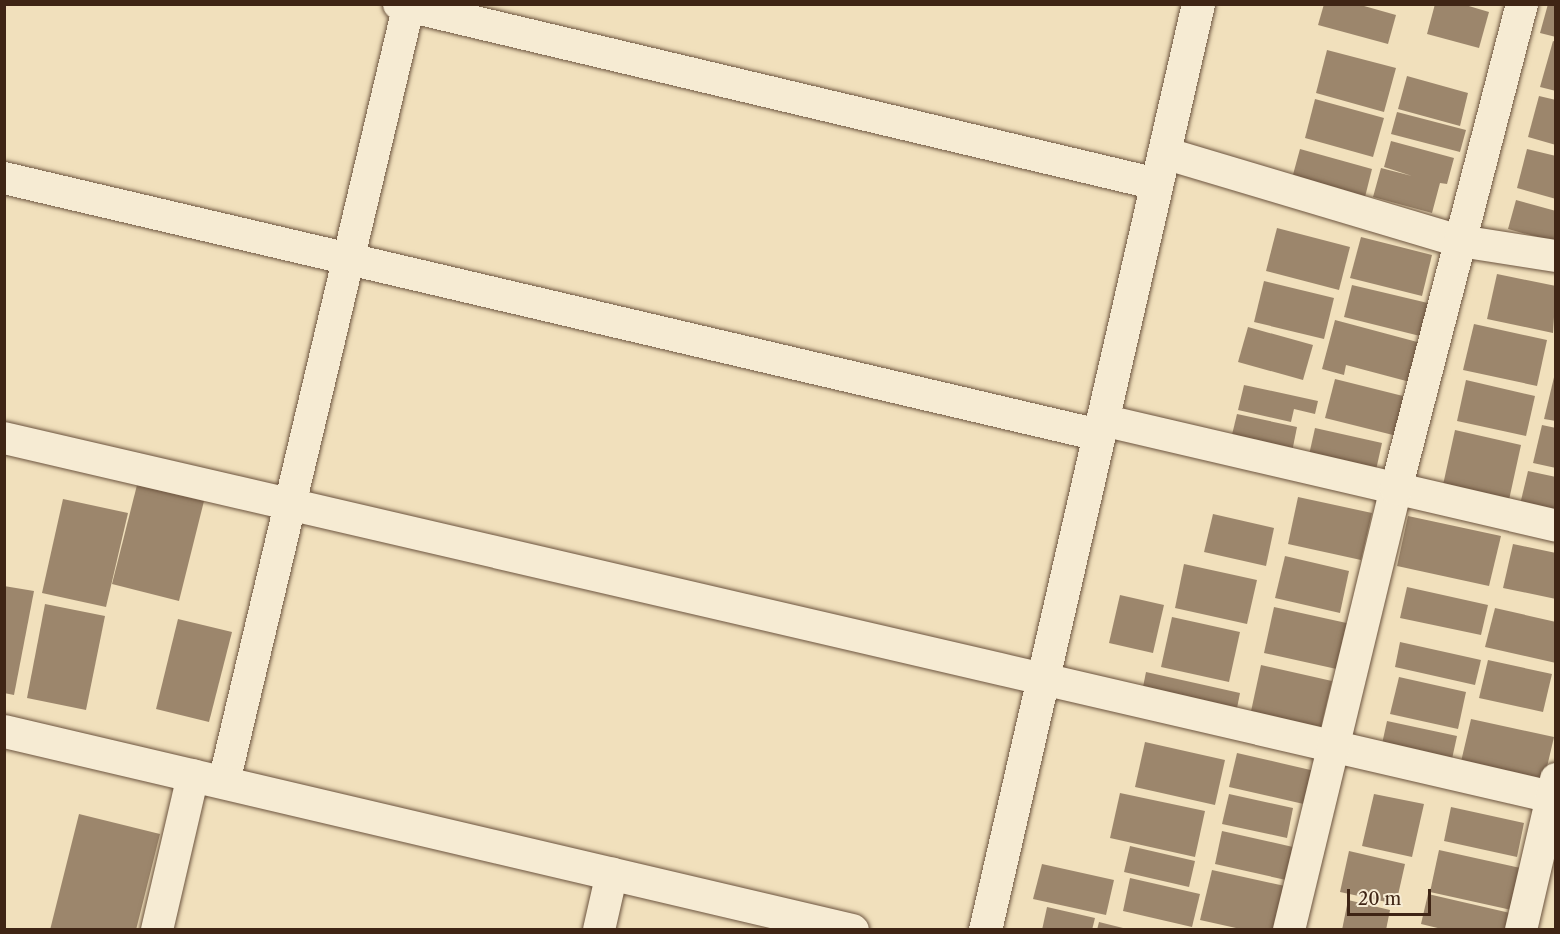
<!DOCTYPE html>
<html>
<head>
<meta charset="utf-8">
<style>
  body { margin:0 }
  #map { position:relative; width:1560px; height:934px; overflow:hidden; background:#f1e0bc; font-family:"Libre Caslon Text",serif }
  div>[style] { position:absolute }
  .building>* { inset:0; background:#9c866c }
  .roads { filter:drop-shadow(0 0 2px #6c543f) drop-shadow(0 0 2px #6c543f) }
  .street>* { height:32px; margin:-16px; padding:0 16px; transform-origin:16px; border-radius:16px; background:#f6ebd3 }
  .secondary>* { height:33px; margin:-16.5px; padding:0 16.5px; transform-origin:16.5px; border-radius:16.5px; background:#f6ebd3 }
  span { translate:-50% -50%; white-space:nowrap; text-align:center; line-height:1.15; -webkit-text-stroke:4.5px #f6ebd3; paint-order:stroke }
  .frame { position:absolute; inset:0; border:6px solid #3f2515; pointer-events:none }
  .scale { position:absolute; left:1347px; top:889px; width:84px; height:27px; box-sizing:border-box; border:3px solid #3f2515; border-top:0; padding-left:8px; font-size:18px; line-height:21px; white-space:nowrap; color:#3f2515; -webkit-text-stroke:4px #f6ebd3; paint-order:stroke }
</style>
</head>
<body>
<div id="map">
  <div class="building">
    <i style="clip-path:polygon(1324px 4px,1357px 4px,1396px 15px,1388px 44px,1318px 25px)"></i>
    <i style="clip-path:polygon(1435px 4px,1462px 4px,1489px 12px,1479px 48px,1427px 34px)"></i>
    <i style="clip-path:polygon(1548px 4px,1556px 4px,1556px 37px,1540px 33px)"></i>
    <i style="clip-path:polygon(1553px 41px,1556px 42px,1556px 91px,1540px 87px)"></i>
    <i style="clip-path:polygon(1327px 50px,1396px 68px,1384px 112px,1316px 93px)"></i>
    <i style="clip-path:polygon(1407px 76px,1468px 93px,1460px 126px,1398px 109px)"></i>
    <i style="clip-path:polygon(1539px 96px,1556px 100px,1556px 145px,1528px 137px)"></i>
    <i style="clip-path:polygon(1315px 99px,1384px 118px,1373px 157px,1305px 138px)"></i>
    <i style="clip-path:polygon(1397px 112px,1466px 130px,1460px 152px,1391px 134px)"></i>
    <i style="clip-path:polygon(1391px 141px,1454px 158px,1447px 184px,1440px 183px,1432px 213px,1373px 197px,1381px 168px,1412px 176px,1384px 167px)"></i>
    <i style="clip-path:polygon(1300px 149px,1372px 169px,1364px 201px,1291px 182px)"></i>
    <i style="clip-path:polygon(1527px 149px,1556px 156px,1556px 199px,1517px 188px)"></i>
    <i style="clip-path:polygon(1516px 200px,1556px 211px,1556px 242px,1508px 229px)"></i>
    <i style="clip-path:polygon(1277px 228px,1350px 247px,1339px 290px,1266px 271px)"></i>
    <i style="clip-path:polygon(1361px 237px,1432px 255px,1422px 296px,1350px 278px)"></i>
    <i style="clip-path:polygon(1497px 274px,1556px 286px,1553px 333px,1487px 319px)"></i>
    <i style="clip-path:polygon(1264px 281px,1334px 298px,1324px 339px,1254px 322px)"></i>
    <i style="clip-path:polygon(1352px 285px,1432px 304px,1424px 337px,1344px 317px)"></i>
    <i style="clip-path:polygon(1335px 320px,1421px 343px,1410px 382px,1346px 365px,1344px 375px,1322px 369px)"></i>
    <i style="clip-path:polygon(1474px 324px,1547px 340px,1537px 386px,1463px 370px)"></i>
    <i style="clip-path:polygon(1248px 327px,1313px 345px,1303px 380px,1238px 362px)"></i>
    <i style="clip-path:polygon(1555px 373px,1556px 373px,1556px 421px,1544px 419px)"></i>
    <i style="clip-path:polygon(1335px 379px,1407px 397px,1397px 436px,1325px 418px)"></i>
    <i style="clip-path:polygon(1466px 380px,1535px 396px,1526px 436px,1457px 421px)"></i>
    <i style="clip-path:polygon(1244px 385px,1318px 401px,1315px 414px,1294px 409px,1291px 422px,1238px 410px)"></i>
    <i style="clip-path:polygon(1237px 414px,1297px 427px,1291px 457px,1230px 443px)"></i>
    <i style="clip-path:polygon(1542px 425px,1556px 428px,1556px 468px,1533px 463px)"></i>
    <i style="clip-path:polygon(1315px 428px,1382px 443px,1374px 479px,1307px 464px)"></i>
    <i style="clip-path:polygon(1455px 430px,1521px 445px,1509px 500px,1443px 485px)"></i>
    <i style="clip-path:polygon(1528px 471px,1556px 477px,1556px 521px,1518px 513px)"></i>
    <i style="clip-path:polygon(137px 485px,204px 501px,179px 601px,112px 584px)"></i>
    <i style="clip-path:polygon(1298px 497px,1372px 513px,1361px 560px,1288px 544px)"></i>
    <i style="clip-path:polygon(63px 499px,128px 513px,106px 607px,42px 593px)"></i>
    <i style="clip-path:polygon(1213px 514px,1274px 528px,1266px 566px,1204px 552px)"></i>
    <i style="clip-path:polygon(1408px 516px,1501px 536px,1489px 586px,1397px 566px)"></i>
    <i style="clip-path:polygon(1513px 544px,1556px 553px,1556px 599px,1503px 588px)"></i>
    <i style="clip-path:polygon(1285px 556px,1349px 571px,1340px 613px,1275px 598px)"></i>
    <i style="clip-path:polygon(1184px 564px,1257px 580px,1247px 624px,1175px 608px)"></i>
    <i style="clip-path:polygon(4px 586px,34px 591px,14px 695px,4px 693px)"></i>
    <i style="clip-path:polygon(1407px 587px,1488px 605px,1481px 635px,1400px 618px)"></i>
    <i style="clip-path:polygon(1120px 595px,1164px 605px,1153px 653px,1109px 643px)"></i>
    <i style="clip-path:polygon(45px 604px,105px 616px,86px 710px,27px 698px)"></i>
    <i style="clip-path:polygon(1274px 607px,1351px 624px,1341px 670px,1264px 653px)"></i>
    <i style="clip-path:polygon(1495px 608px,1556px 622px,1556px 663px,1485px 647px)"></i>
    <i style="clip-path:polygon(1172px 617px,1240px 632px,1229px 682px,1161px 667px)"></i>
    <i style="clip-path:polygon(178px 619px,232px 632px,209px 722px,156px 709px)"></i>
    <i style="clip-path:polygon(1400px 642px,1481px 660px,1475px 685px,1395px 667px)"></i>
    <i style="clip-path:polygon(1488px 660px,1552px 674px,1543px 712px,1479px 698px)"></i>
    <i style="clip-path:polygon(1261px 665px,1332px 681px,1320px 731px,1250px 716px)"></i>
    <i style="clip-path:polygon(1146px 672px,1240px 693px,1235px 718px,1141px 697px)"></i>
    <i style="clip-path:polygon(1399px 677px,1466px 692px,1458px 729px,1390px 714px)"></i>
    <i style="clip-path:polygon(1471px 719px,1554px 737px,1543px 784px,1460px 766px)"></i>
    <i style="clip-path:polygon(1387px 721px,1457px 736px,1450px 768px,1380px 753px)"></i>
    <i style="clip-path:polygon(1145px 742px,1225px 760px,1215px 805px,1135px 787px)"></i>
    <i style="clip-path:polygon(1237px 753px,1315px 771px,1308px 805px,1229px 787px)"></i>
    <i style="clip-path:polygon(1120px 793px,1205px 811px,1195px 857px,1110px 838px)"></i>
    <i style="clip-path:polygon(1229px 794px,1293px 808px,1287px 838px,1222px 824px)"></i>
    <i style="clip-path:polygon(1374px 794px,1424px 804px,1412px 857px,1362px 846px)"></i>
    <i style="clip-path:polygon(1451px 807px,1524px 823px,1517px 857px,1444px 841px)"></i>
    <i style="clip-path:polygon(79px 814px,160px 834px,136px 930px,50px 930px)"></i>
    <i style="clip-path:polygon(1222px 831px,1293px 847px,1286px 880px,1215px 864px)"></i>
    <i style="clip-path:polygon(1130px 846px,1195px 861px,1189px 887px,1124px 872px)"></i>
    <i style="clip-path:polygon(1439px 850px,1525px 869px,1516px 911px,1430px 892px)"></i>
    <i style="clip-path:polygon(1349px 851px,1405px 864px,1396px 904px,1340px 892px)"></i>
    <i style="clip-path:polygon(1042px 864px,1114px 880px,1106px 915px,1033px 899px)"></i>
    <i style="clip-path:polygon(1212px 870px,1285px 886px,1275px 930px,1245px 930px,1200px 920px)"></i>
    <i style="clip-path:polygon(1130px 878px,1200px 894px,1192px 927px,1123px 911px)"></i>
    <i style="clip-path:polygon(1428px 894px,1510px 913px,1506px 930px,1446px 930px,1421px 924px)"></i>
    <i style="clip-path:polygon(1348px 900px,1390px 910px,1386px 930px,1342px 930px)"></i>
    <i style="clip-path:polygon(1047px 907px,1095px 918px,1092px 930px,1042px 930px)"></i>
    <i style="clip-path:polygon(1099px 922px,1127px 929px,1126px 930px,1097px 930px)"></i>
  </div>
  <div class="roads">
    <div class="street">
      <i style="left:399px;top:4px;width:779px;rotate:13.36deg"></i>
      <i style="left:1164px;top:153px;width:309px;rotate:16.6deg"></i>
      <i style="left:1460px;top:241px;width:97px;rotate:8.9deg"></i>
      <i style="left:4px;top:178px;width:1125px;rotate:13.21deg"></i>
      <i style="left:1102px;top:420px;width:466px;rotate:13.1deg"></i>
      <i style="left:4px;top:438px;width:1593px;rotate:13.06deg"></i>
      <i style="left:224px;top:782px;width:800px;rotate:-76.62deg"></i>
      <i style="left:157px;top:930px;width:159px;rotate:-76.9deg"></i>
      <i style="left:599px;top:930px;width:58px;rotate:-77.2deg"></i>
      <i style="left:1289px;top:930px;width:454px;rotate:-76.4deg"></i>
      <i style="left:1396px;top:489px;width:501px;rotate:-75.44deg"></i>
      <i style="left:1521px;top:930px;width:155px;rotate:-76.9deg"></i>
    </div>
    <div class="secondary">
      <i style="left:4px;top:731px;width:871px;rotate:13.21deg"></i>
      <i style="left:985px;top:930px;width:950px;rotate:-77.05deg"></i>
    </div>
  </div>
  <div class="frame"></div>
  <div class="scale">20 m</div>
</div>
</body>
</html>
